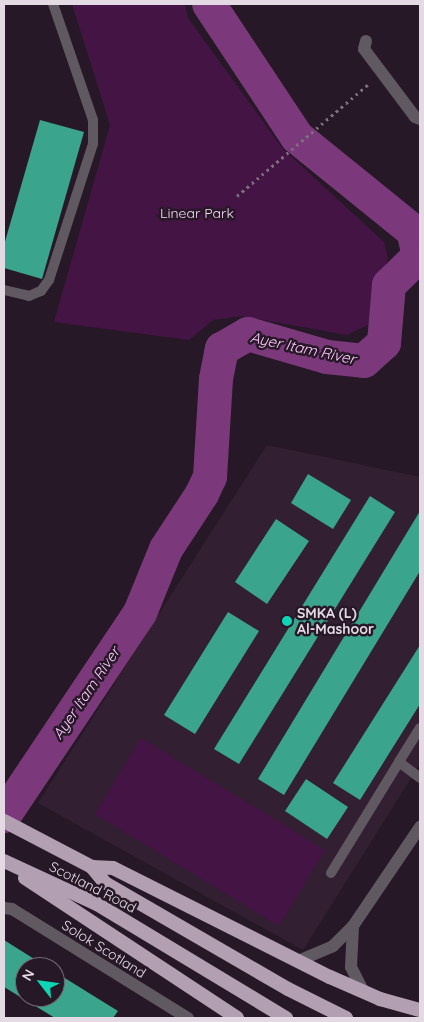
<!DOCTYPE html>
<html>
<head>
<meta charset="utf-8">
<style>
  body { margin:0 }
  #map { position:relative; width:424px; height:1022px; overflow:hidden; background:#271827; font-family:Quicksand,sans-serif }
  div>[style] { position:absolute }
  .built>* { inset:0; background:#331f32 }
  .green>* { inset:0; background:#441445 }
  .river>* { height:34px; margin:-17px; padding:0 17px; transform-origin:17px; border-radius:17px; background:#7b397b }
  .building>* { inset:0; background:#3aa48d }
  .path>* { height:3px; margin-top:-1.5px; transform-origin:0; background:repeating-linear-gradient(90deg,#7d707d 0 2.5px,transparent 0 6.5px) }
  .service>* { height:10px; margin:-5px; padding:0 5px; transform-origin:5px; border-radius:5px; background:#615961 }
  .minor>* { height:12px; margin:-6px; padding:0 6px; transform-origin:6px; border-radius:6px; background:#615961 }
  .trunk>* { height:14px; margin:-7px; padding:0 7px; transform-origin:7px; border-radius:7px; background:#b2a0b2 }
  .dots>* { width:14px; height:14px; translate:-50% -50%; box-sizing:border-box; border:2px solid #271827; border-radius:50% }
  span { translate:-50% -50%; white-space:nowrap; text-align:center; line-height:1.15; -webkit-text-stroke:5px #271827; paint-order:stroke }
  .park-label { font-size:14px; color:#f9d4f8 }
  .poi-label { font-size:14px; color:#e4dae4; font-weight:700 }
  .left { translate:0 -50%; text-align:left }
  .street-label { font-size:14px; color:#e4dae4 }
  .water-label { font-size:15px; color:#fec7fd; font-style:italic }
  .frame { position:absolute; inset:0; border:5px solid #e4dae4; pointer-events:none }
  .north { position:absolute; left:15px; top:957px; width:50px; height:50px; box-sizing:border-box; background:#271827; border:1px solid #736673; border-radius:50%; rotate:300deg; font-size:14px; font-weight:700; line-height:20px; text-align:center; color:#e4dae4 }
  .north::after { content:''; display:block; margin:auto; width:18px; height:22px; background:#0ed5b4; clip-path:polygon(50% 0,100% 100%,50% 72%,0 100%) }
</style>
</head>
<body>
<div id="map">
  <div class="built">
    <i style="clip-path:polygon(267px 445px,420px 477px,420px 764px,303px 950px,38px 803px)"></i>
  </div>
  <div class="green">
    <i style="clip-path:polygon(72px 4px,185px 4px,188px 18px,283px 149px,384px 242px,388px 258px,368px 325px,347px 335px,242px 316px,213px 320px,189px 340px,54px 322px,110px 125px)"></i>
    <i style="clip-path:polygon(141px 738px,325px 850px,279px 926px,95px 814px)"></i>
  </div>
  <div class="river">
    <i style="left:4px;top:816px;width:244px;rotate:-56.2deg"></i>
    <i style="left:140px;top:613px;width:69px;rotate:-67.9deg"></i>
    <i style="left:166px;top:549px;width:66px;rotate:-56.8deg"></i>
    <i style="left:202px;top:494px;width:19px;rotate:-65deg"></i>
    <i style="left:210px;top:477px;width:98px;rotate:-86.5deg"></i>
    <i style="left:216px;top:379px;width:31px;rotate:-79deg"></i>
    <i style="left:222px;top:349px;width:30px;rotate:-30deg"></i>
    <i style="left:248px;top:334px;width:82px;rotate:16.2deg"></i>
    <i style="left:327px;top:357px;width:37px;rotate:6deg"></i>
    <i style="left:364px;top:361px;width:27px;rotate:-42deg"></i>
    <i style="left:384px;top:343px;width:58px;rotate:-85.1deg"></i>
    <i style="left:389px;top:285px;width:42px;rotate:-44deg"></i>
    <i style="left:419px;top:256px;width:26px;rotate:-103deg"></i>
    <i style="left:413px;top:231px;width:149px;rotate:-141deg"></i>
    <i style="left:297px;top:137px;width:159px;rotate:-123.5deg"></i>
  </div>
  <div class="building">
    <i style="clip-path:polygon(40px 120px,84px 132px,42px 279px,4px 268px,4px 245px)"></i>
    <i style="clip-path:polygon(308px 474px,351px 500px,333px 529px,291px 503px)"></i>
    <i style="clip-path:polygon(370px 496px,395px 512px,239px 764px,214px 749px)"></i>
    <i style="clip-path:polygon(420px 511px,420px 571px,284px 795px,258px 779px)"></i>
    <i style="clip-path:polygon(276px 519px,309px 541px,267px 604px,235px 582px)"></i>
    <i style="clip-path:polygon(228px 612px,259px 631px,195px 734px,164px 715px)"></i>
    <i style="clip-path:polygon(420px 645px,420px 704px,360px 800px,333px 783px)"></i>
    <i style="clip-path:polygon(306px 779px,348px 807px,327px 839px,285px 811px)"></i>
    <i style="clip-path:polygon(4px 940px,47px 967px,25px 967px,25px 997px,55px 997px,55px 972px,118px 1011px,113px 1018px,55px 1018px,4px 987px)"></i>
  </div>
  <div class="path">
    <i style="left:237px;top:196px;width:175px;rotate:-40.4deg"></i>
  </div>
  <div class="service">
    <i style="left:4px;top:290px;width:26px;rotate:13deg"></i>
    <i style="left:29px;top:296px;width:13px;rotate:-23deg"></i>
    <i style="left:41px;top:291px;width:14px;rotate:-54deg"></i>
    <i style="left:49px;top:280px;width:143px;rotate:-72.1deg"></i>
    <i style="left:93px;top:144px;width:24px;rotate:-90deg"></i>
    <i style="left:93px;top:120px;width:123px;rotate:-109deg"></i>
    <i style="left:420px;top:728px;width:40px;rotate:122deg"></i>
    <i style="left:399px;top:762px;width:26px;rotate:37deg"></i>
    <i style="left:331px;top:873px;width:130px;rotate:-58.5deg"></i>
  </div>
  <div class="minor">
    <i style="left:366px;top:41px;width:8px;rotate:104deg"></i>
    <i style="left:364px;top:49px;width:85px;rotate:53.1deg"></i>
    <i style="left:415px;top:117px;width:5px;rotate:22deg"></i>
    <i style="left:4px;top:908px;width:8px;rotate:7deg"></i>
    <i style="left:12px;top:909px;width:207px;rotate:31.8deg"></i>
    <i style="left:353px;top:926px;width:41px;rotate:92.8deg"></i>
    <i style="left:351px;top:967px;width:28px;rotate:63deg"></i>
    <i style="left:298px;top:961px;width:38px;rotate:-23deg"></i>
    <i style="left:333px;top:946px;width:28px;rotate:-45deg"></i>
    <i style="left:353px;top:926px;width:120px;rotate:-55.9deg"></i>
  </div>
  <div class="trunk">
    <i style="left:4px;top:821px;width:99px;rotate:27.6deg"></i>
    <i style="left:92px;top:867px;width:21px;rotate:51deg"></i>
    <i style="left:105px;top:883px;width:211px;rotate:30.1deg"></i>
    <i style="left:288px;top:989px;width:65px;rotate:26.6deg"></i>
    <i style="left:4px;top:861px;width:102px;rotate:24.8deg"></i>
    <i style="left:97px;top:904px;width:221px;rotate:31.1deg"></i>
    <i style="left:92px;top:867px;width:21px;rotate:3deg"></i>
    <i style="left:113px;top:868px;width:243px;rotate:26.7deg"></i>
    <i style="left:330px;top:977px;width:55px;rotate:23.7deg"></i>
    <i style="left:380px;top:999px;width:41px;rotate:15.4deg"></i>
    <i style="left:25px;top:878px;width:254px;rotate:33.4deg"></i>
  </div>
  <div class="dots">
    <i style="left:287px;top:621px;background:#0ed5b4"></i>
  </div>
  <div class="park-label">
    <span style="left:197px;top:213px">Linear Park</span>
  </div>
  <div class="poi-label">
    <span class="left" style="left:297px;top:621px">SMKA (L)<br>Al-Mashoor</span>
  </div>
  <div class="street-label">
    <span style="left:93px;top:887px;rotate:27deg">Scotland Road</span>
    <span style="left:104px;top:949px;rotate:32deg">Solok Scotland</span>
  </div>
  <div class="water-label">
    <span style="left:303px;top:348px;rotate:12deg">Ayer Itam River</span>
    <span style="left:86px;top:693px;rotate:-56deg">Ayer Itam River</span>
  </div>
  <div class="frame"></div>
  <div class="north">N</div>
</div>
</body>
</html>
